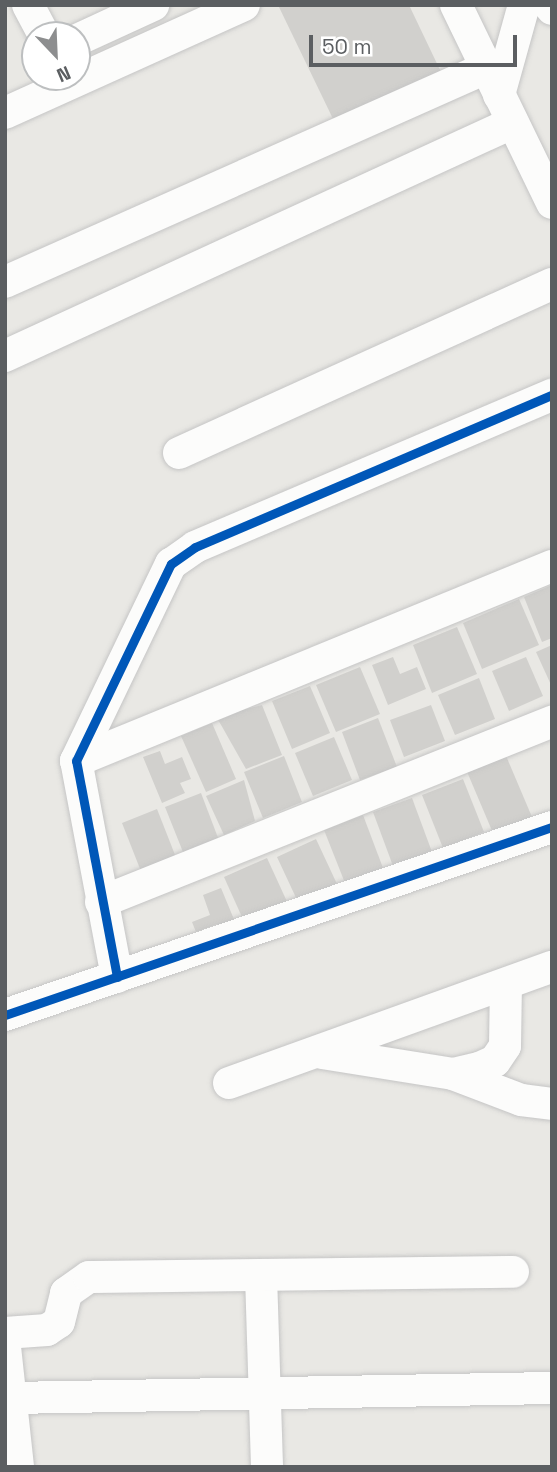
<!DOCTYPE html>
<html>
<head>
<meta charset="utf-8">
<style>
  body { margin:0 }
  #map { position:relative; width:557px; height:1472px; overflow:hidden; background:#e9e8e4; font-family:"Space Grotesk",sans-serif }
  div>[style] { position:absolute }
  .building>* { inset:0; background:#d1d0cd }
  .roads { filter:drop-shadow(0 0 2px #c5c5c5) drop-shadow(0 0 2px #c5c5c5) }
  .street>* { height:32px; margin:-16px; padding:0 16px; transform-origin:16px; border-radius:16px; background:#fcfcfb }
  .cycleway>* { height:9px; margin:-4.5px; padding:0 4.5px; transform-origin:4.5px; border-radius:4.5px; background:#0057b8 }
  span { translate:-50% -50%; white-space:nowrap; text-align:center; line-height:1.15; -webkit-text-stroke:6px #fff; paint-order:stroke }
  .frame { position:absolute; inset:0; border:7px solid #5b5e61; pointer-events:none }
  .north { position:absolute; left:21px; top:21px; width:70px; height:70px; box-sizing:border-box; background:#fff; border:2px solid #bdbfc0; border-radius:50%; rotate:157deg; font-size:19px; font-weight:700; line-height:28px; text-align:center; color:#5b5e61 }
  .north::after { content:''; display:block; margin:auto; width:24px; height:32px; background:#8d8e8f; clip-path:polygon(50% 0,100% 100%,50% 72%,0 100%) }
  .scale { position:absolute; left:309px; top:35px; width:208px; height:32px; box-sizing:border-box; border:4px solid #5b5e61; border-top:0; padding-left:9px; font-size:21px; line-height:24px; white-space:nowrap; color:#5b5e61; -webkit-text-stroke:5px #fff; paint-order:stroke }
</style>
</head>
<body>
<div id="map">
  <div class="building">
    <i style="clip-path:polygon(278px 5px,409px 5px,441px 72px,335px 123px)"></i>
    <i style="clip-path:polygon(552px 585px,552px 638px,542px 642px,524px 597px)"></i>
    <i style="clip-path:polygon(519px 599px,539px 645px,482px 669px,463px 623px)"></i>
    <i style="clip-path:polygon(457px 627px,477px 674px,432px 693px,413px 645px)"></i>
    <i style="clip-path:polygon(552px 645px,552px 687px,536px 652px)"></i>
    <i style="clip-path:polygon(393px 657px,400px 674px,417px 667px,426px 689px,388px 705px,372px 665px)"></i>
    <i style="clip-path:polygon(526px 657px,543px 696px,509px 711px,492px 671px)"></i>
    <i style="clip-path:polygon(360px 667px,380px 714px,336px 732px,316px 685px)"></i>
    <i style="clip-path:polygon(479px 678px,495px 719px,455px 735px,438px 695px)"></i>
    <i style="clip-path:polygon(310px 686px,330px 733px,292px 749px,272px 701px)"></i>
    <i style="clip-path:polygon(262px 705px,282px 755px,246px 769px,216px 716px)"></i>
    <i style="clip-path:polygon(431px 705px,445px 741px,404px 757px,390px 720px)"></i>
    <i style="clip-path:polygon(378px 718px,397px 767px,360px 780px,342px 732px)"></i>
    <i style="clip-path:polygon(212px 723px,236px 779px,206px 792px,181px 736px)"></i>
    <i style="clip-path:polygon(334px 737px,352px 780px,313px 796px,295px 753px)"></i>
    <i style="clip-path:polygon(160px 751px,165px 764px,182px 757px,191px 779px,180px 783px,185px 793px,162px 803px,143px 757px)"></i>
    <i style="clip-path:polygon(504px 751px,532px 817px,493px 833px,465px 767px)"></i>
    <i style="clip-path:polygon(284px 756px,302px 802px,263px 818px,244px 772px)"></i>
    <i style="clip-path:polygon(463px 779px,484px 832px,443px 848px,422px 795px)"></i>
    <i style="clip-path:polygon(244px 780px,255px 821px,224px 835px,206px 796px)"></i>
    <i style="clip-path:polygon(201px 793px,220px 843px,185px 857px,165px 807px)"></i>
    <i style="clip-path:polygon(412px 798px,432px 852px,393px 866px,373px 812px)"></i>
    <i style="clip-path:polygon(157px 809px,179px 865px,144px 879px,122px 823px)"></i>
    <i style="clip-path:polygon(363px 815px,383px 868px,345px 883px,324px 830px)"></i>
    <i style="clip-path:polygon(316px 839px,337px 884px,298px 902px,277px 857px)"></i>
    <i style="clip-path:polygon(267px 858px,289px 906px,246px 926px,224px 877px)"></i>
    <i style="clip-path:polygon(221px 888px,238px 929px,222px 935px,217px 924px,196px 932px,192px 922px,210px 915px,203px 895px)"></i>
  </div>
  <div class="roads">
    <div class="street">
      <i style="left:28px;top:5px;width:34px;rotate:62deg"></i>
      <i style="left:456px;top:5px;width:220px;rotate:64.1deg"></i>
      <i style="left:549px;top:5px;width:5px;rotate:53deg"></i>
      <i style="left:77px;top:40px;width:84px;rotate:-24.7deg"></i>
      <i style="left:499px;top:95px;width:93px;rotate:-74.5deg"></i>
      <i style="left:5px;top:113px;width:262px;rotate:-24.3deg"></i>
      <i style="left:5px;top:282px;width:526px;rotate:-23.98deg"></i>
      <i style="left:5px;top:356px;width:558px;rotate:-24.68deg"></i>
      <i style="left:179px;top:453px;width:409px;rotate:-24.4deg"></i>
      <i style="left:76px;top:761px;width:514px;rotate:-22.28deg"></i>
      <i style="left:101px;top:902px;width:486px;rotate:-21.8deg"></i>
      <i style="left:117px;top:977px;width:220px;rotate:-100.7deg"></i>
      <i style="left:76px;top:761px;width:219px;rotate:-64.3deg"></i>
      <i style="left:171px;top:564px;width:29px;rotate:-35deg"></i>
      <i style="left:195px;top:547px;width:388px;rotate:-23.1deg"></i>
      <i style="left:5px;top:1015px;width:578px;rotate:-18.97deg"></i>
      <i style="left:322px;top:1053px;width:133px;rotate:9.1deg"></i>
      <i style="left:453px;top:1074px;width:27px;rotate:-13deg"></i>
      <i style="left:479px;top:1068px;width:17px;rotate:-24deg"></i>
      <i style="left:495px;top:1061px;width:18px;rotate:-56deg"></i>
      <i style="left:505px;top:1046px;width:62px;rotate:-89.1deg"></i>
      <i style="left:453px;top:1074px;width:73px;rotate:20.9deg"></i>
      <i style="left:521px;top:1100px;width:31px;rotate:7deg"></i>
      <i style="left:229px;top:1083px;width:343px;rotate:-19.8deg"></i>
      <i style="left:261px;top:1275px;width:192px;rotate:88.2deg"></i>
      <i style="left:5px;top:1333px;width:42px;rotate:-4.1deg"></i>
      <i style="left:47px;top:1330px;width:14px;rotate:-34deg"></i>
      <i style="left:59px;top:1322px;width:30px;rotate:-76deg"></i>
      <i style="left:66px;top:1293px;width:28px;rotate:-35deg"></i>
      <i style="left:89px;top:1277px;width:424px;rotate:-0.7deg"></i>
      <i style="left:5px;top:1347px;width:121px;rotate:83.8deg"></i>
      <i style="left:11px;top:1398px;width:541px;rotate:-1.06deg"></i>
    </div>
  </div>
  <div class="cycleway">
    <i style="left:117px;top:977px;width:220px;rotate:-100.7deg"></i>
    <i style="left:76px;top:761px;width:219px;rotate:-64.3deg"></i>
    <i style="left:171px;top:564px;width:29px;rotate:-35deg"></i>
    <i style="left:195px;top:547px;width:388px;rotate:-23.1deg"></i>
    <i style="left:5px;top:1015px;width:578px;rotate:-18.97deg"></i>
  </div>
  <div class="frame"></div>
  <div class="north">N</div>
  <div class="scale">50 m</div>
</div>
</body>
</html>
